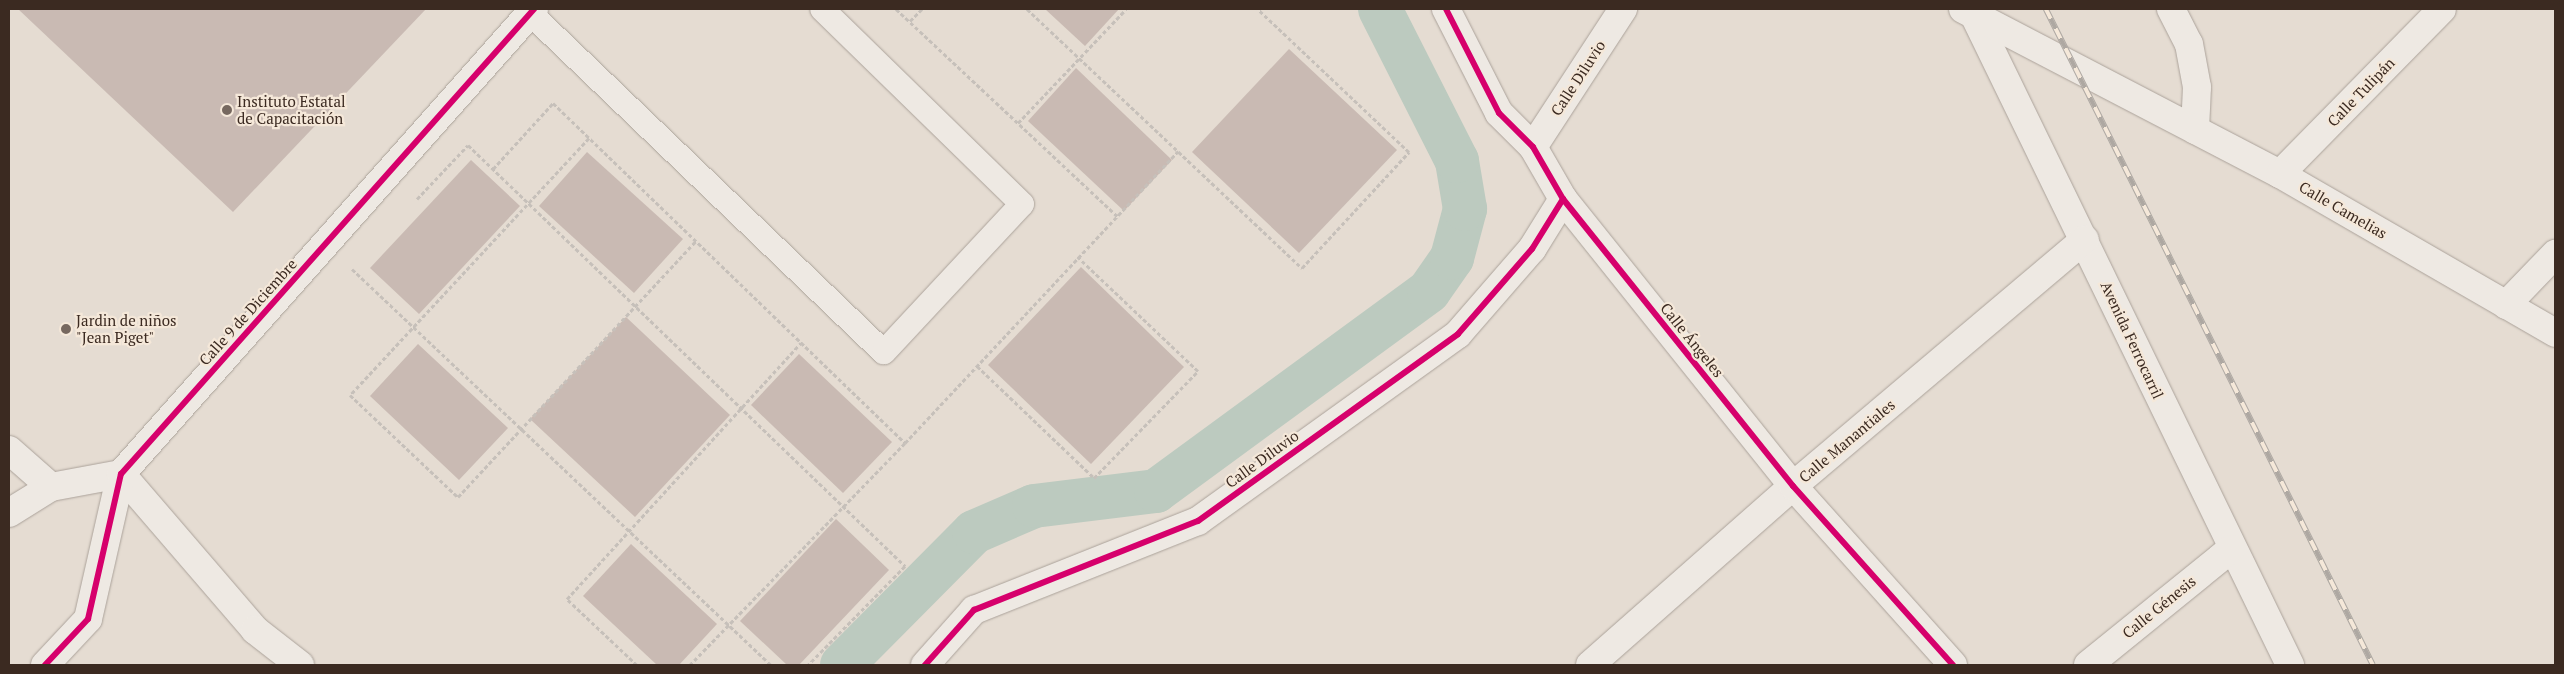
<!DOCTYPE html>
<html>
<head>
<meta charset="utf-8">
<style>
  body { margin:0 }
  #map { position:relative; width:2564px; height:674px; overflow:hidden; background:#e5dcd2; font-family:"PT Serif",serif }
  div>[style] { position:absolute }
  .canal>* { height:44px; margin:-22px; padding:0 22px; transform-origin:22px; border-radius:22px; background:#bccabf }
  .building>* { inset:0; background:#c9bab3 }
  .path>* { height:3px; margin-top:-1.5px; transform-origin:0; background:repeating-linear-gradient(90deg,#c6c0ba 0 4px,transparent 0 6.5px) }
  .roads { filter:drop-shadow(0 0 1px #aba29a) drop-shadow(0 0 1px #aba29a) }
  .lane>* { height:24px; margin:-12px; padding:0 12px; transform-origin:12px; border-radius:12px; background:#eee9e3 }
  .street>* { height:28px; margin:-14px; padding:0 14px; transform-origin:14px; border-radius:14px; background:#eee9e3 }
  .secondary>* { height:28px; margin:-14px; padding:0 14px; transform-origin:14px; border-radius:14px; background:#eee9e3 }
  .rail>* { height:5.5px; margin-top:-2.75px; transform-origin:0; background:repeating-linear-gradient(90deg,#f5e8d9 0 11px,#aea8a2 0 22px); box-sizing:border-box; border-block:1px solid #aea8a2 }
  .cycleway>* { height:6px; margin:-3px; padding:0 3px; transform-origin:3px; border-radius:3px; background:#d6006c }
  .dots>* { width:14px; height:14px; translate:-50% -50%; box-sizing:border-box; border:2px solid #f5e8d9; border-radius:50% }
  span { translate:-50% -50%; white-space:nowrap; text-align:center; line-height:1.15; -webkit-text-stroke:4.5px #f5e8d9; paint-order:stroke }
  .street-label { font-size:15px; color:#3b2a21 }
  .poi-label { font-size:15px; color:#3b2a21 }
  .left { translate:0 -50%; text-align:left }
  .frame { position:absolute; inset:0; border:10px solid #3b2a21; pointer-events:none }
</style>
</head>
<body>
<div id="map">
  <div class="canal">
    <i style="left:842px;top:665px;width:187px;rotate:-45.2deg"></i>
    <i style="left:974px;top:532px;width:65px;rotate:-23.4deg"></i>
    <i style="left:1034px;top:506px;width:123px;rotate:-7deg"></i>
    <i style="left:1156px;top:491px;width:338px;rotate:-36.2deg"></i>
    <i style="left:1429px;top:291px;width:40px;rotate:-55.1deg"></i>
    <i style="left:1452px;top:258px;width:51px;rotate:-75.1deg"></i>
    <i style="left:1465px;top:209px;width:49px;rotate:-99.5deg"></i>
    <i style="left:1457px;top:161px;width:170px;rotate:-116.9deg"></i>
  </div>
  <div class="building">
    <i style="clip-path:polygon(18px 9px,426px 9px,233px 212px)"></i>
    <i style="clip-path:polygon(1045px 9px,1119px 9px,1085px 46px)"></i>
    <i style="clip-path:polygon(1289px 49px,1397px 150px,1299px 253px,1192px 152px)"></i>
    <i style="clip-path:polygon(1076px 68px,1172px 160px,1124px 211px,1028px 121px)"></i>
    <i style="clip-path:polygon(587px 152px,683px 239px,634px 293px,539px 206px)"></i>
    <i style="clip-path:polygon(471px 160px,520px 206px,419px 314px,370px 268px)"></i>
    <i style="clip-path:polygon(1081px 267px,1184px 367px,1091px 464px,988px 365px)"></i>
    <i style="clip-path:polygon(626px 317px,730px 415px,635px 517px,530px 419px)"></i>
    <i style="clip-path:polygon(418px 344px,508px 428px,459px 480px,370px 396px)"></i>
    <i style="clip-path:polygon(799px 354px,892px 442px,843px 493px,751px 405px)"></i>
    <i style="clip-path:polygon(836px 519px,889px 570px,799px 665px,787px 665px,740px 621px)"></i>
    <i style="clip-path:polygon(631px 544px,717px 624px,679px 665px,657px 665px,583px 596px)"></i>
  </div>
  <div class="path">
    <i style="left:896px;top:9px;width:303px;rotate:43.1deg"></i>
    <i style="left:1027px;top:9px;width:378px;rotate:43.3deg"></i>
    <i style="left:1302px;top:268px;width:158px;rotate:-47.3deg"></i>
    <i style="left:1409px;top:152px;width:208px;rotate:-136.6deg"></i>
    <i style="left:910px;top:21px;width:17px;rotate:-45deg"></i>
    <i style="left:1018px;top:123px;width:157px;rotate:-46.5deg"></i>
    <i style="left:589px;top:138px;width:351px;rotate:132.9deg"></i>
    <i style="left:350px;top:395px;width:149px;rotate:43.4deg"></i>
    <i style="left:458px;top:497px;width:350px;rotate:-47.1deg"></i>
    <i style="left:493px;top:169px;width:89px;rotate:-47.7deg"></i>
    <i style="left:553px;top:103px;width:489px;rotate:44deg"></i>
    <i style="left:905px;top:443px;width:309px;rotate:134.1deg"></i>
    <i style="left:417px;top:199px;width:74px;rotate:-46.6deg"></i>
    <i style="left:468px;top:145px;width:607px;rotate:43.93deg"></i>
    <i style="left:905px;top:566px;width:139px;rotate:134.4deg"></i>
    <i style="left:352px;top:269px;width:577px;rotate:43.38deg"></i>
    <i style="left:977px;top:366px;width:162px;rotate:43.7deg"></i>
    <i style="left:1094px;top:478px;width:149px;rotate:-45.8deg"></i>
    <i style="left:1198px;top:371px;width:166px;rotate:-136.5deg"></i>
    <i style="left:905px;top:443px;width:400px;rotate:-46.9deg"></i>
    <i style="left:637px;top:665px;width:96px;rotate:-136.7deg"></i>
    <i style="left:567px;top:599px;width:347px;rotate:-47.6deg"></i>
  </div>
  <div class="roads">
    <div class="lane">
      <i style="left:530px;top:13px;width:490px;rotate:43.8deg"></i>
      <i style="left:884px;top:352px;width:202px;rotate:-47deg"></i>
      <i style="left:1022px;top:204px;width:279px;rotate:-135.7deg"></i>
    </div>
    <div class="street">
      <i style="left:1446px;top:9px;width:117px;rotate:63deg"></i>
      <i style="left:1499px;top:113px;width:48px;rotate:45deg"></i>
      <i style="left:1533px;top:147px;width:60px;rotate:60deg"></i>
      <i style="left:1563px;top:199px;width:368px;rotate:51.3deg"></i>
      <i style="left:1793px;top:486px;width:240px;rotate:48.2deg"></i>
      <i style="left:2171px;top:9px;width:39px;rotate:63deg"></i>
      <i style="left:2189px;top:44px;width:44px;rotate:79.5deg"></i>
      <i style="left:2197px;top:87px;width:43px;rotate:92.7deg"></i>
      <i style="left:1974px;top:15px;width:723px;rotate:64.07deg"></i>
      <i style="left:1533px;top:147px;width:165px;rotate:-56.9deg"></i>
      <i style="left:2280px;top:174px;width:231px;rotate:-45.5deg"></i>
      <i style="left:2506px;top:305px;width:71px;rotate:-46.1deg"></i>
      <i style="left:9px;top:450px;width:56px;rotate:41.4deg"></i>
      <i style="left:121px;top:474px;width:206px;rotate:49.3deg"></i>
      <i style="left:255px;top:630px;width:57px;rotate:37.9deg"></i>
      <i style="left:9px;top:513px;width:49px;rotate:-31.8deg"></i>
      <i style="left:51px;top:487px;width:71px;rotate:-10.5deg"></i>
      <i style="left:45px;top:665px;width:63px;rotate:-46.9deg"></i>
      <i style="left:88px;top:619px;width:149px;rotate:-77.2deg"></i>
      <i style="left:121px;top:474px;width:622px;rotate:-48.39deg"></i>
      <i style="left:925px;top:665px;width:74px;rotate:-48.3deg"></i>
      <i style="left:974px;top:610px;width:241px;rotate:-21.7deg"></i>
      <i style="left:1198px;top:521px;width:320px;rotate:-35.7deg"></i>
      <i style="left:1458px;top:334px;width:113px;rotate:-49deg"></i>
      <i style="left:1532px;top:249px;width:59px;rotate:-58.2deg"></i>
      <i style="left:1590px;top:665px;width:271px;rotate:-41.4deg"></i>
      <i style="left:1793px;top:486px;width:382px;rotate:-40.2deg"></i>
      <i style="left:2088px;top:665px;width:184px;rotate:-39deg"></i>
    </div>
    <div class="secondary">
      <i style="left:1963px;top:9px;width:357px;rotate:27.5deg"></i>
      <i style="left:2280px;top:174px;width:318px;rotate:30deg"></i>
    </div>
  </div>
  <div class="rail">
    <i style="left:2046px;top:9px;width:733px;rotate:63.5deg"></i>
  </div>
  <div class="cycleway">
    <i style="left:1446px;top:9px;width:117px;rotate:63deg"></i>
    <i style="left:1499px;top:113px;width:48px;rotate:45deg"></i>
    <i style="left:1533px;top:147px;width:60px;rotate:60deg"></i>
    <i style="left:1563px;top:199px;width:368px;rotate:51.3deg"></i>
    <i style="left:1793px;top:486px;width:240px;rotate:48.2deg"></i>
    <i style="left:45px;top:665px;width:63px;rotate:-46.9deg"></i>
    <i style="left:88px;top:619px;width:149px;rotate:-77.2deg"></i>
    <i style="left:121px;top:474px;width:622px;rotate:-48.39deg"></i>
    <i style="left:925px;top:665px;width:74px;rotate:-48.3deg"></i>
    <i style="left:974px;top:610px;width:241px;rotate:-21.7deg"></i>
    <i style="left:1198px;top:521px;width:320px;rotate:-35.7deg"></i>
    <i style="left:1458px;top:334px;width:113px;rotate:-49deg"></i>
    <i style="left:1532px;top:249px;width:59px;rotate:-58.2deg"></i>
  </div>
  <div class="dots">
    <i style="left:227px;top:110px;background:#76685f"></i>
    <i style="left:66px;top:329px;background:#76685f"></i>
  </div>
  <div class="street-label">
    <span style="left:1578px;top:78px;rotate:-57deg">Calle Diluvio</span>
    <span style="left:2361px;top:92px;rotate:-46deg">Calle Tulipán</span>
    <span style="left:2343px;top:210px;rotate:30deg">Calle Camelias</span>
    <span style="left:248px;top:312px;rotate:-48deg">Calle 9 de Diciembre</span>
    <span style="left:1692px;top:340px;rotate:51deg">Calle Ángeles</span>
    <span style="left:2132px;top:340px;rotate:65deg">Avenida Ferrocarril</span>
    <span style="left:1847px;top:441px;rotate:-40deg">Calle Manantiales</span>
    <span style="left:1262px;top:459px;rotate:-36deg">Calle Diluvio</span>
    <span style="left:2159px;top:607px;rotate:-39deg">Calle Génesis</span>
  </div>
  <div class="poi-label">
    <span class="left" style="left:237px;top:110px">Instituto Estatal<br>de Capacitación</span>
    <span class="left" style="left:76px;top:329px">Jardin de niños<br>"Jean Piget"</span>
  </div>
  <div class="frame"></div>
</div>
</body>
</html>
